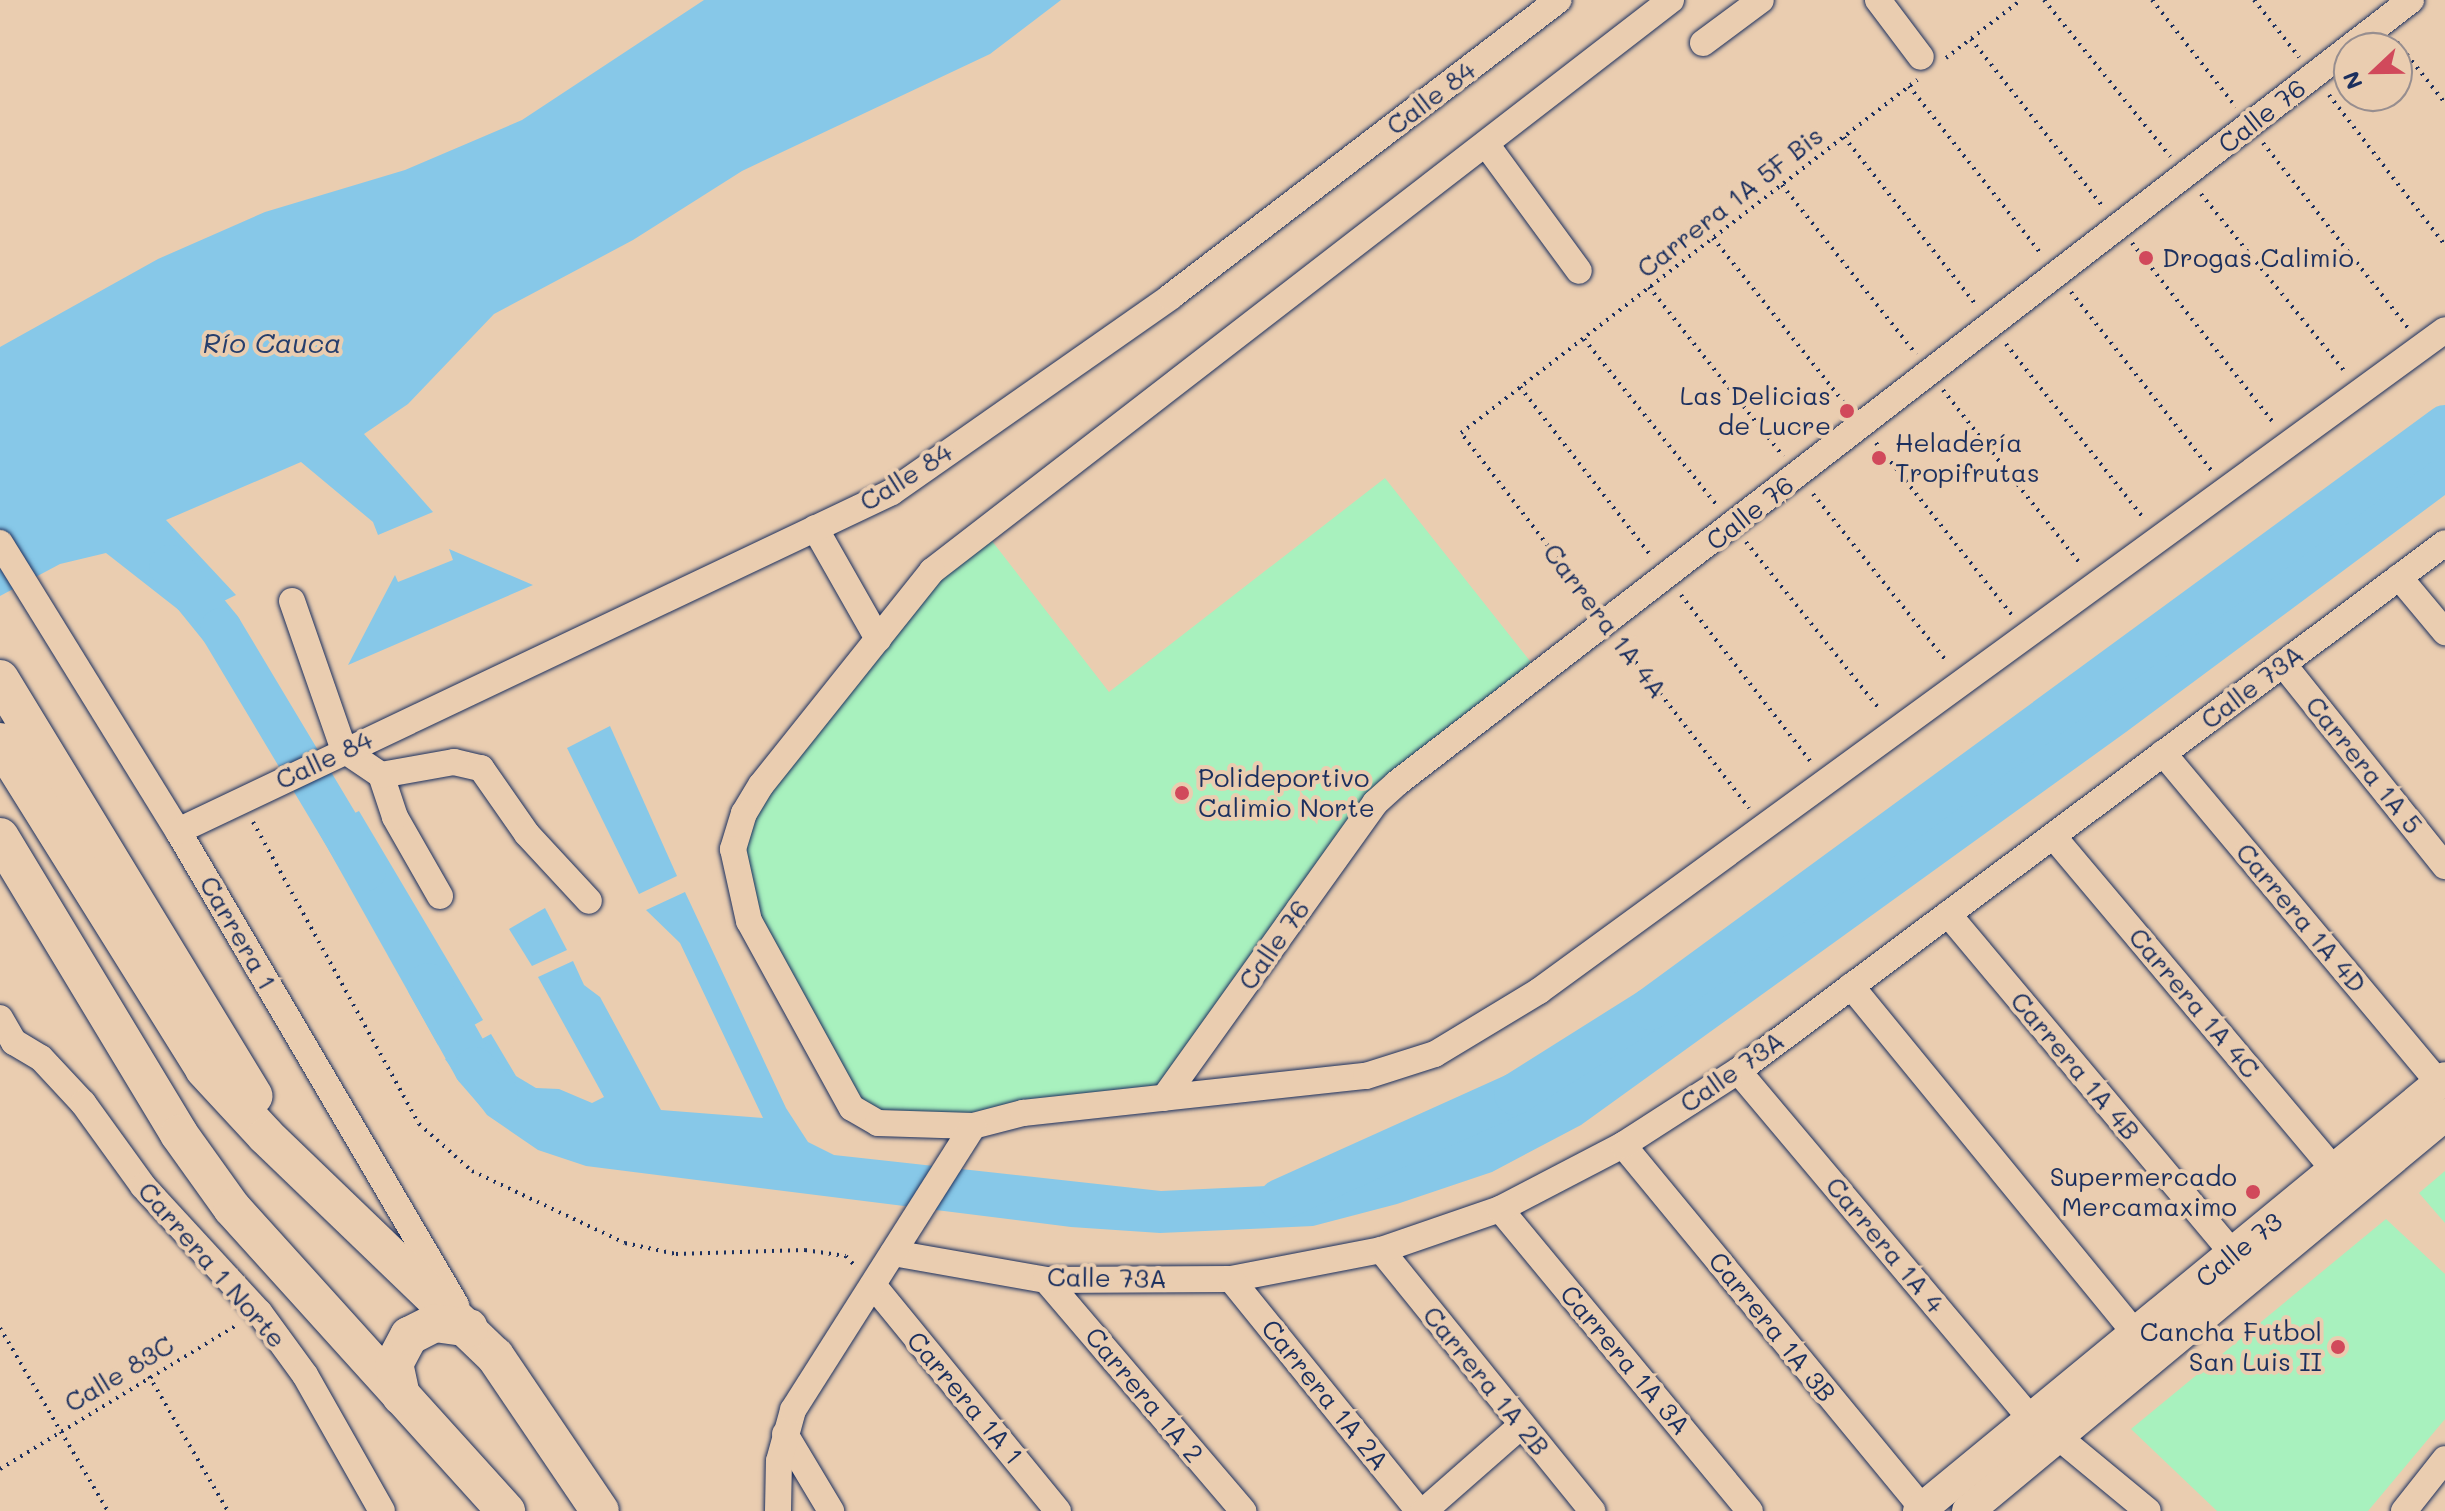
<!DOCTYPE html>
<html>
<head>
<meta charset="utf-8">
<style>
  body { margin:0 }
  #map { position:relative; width:2445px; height:1511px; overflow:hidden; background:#eacdb0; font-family:Mali,sans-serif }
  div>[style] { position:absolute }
  .green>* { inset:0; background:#a8f1be }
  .water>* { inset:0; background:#87c8e8 }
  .river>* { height:42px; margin:-21px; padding:0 21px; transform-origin:21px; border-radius:21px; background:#87c8e8 }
  .path>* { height:4px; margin-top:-2px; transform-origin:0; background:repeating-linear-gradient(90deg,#1b2f5e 0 2px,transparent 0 8px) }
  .roads { filter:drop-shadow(0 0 2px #1b2f5e) drop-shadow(0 0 2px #1b2f5e) }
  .minor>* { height:26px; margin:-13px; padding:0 13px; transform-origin:13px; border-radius:13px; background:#eacdb0 }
  .major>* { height:32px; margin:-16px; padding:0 16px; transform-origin:16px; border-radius:16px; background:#eacdb0 }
  .highway>* { height:38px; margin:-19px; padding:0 19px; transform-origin:19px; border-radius:19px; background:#eacdb0 }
  .dots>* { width:22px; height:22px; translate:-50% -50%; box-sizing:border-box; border:4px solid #eacdb0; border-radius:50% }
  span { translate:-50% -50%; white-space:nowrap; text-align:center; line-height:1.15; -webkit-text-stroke:8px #eacdb0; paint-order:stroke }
  .street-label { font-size:26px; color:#1b2f5e }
  .poi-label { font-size:26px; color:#1b2f5e }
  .left { translate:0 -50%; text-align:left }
  .right { translate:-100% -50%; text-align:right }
  .water-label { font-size:28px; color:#263e6c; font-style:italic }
  .north { position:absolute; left:2333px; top:32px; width:80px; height:80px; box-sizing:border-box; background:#eacdb0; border:2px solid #978e8f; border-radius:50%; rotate:248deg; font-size:22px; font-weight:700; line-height:32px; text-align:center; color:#1b2f5e }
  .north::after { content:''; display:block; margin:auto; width:28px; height:36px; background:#d1495b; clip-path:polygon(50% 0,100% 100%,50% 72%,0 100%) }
</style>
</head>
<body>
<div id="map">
  <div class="green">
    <i style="clip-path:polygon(1385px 478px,1541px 675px,1397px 783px,1164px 1098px,1023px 1113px,862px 1115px,749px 921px,744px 813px,878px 639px,985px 532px,1109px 692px)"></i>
    <i style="clip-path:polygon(2445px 1171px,2445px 1223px,2419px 1193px)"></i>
    <i style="clip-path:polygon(2386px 1219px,2445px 1274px,2445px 1419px,2368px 1511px,2217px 1511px,2131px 1429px)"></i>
  </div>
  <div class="water">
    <i style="clip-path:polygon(704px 0,1061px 0,990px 54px,742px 171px,633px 240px,494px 314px,408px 404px,364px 434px,433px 512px,378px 535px,373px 522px,301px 462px,166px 520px,236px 595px,189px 618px,106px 553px,60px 564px,0 596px,0 347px,158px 259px,265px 212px,405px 170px,522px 120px)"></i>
    <i style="clip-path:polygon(2445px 442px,2445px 495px,2126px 732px,1581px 1125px,1492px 1172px,1397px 1204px,1313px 1226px,1160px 1233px,1071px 1227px,586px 1166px,538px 1150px,487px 1115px,445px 1059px,491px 1034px,516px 1076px,536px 1088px,559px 1089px,592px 1103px,604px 1097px,538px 977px,573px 961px,584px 985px,600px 997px,661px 1110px,763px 1118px,680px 943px,646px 910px,685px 892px,786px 1108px,808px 1142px,834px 1155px,1161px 1191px,1306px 1184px,1385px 1163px,1475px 1133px,1558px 1089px)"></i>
    <i style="clip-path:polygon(449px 549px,533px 585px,348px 665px,395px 575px,398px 582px,453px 560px)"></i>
    <i style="clip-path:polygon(610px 726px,677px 876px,639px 894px,567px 748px)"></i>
    <i style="clip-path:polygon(359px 811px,483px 1020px,438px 1045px,318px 831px)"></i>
    <i style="clip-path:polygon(545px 908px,567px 950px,532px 966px,509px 929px)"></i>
  </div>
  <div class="river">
    <i style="left:170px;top:566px;width:81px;rotate:51deg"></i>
    <i style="left:221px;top:629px;width:281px;rotate:59.1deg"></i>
    <i style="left:428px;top:984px;width:96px;rotate:60.8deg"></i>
    <i style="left:475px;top:1068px;width:33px;rotate:49deg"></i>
    <i style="left:1280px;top:1200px;width:258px;rotate:-24.3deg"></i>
    <i style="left:1515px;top:1094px;width:160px;rotate:-32.2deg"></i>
    <i style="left:1650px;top:1009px;width:986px;rotate:-36.25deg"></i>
  </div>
  <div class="path">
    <i style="left:2044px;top:0;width:201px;rotate:51.1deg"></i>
    <i style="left:2152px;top:0;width:136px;rotate:51.9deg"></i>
    <i style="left:2254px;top:0;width:73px;rotate:51.7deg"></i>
    <i style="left:1971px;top:39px;width:215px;rotate:51.8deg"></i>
    <i style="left:2397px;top:42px;width:78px;rotate:51.8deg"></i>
    <i style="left:1946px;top:58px;width:95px;rotate:-37.7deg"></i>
    <i style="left:1909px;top:86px;width:214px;rotate:51.8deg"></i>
    <i style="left:2329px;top:95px;width:190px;rotate:52.3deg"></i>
    <i style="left:1844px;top:137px;width:214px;rotate:51.8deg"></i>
    <i style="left:2263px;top:143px;width:235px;rotate:51.9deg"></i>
    <i style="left:1782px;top:185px;width:216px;rotate:51.6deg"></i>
    <i style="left:2201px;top:194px;width:230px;rotate:51deg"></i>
    <i style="left:1713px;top:238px;width:213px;rotate:51.5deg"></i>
    <i style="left:2132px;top:243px;width:231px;rotate:51.8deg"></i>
    <i style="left:1649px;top:287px;width:216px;rotate:51.6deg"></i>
    <i style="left:2071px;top:292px;width:228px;rotate:51.8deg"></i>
    <i style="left:1584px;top:339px;width:215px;rotate:51.4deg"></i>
    <i style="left:2006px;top:344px;width:223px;rotate:51.7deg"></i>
    <i style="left:1520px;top:387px;width:214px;rotate:52.2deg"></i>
    <i style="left:1943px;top:390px;width:223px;rotate:51.7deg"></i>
    <i style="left:1876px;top:443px;width:219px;rotate:51.7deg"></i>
    <i style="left:1813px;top:494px;width:215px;rotate:51.4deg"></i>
    <i style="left:1746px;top:542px;width:215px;rotate:51.4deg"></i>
    <i style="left:1681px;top:595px;width:210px;rotate:52.1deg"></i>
    <i style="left:1592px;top:603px;width:215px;rotate:-127.6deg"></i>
    <i style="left:1461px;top:433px;width:577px;rotate:-37.74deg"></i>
    <i style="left:1621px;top:643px;width:209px;rotate:52.2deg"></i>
    <i style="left:253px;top:822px;width:345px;rotate:61.2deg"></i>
    <i style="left:419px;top:1124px;width:71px;rotate:41.6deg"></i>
    <i style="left:472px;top:1171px;width:169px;rotate:25.2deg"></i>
    <i style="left:625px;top:1243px;width:52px;rotate:12.2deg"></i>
    <i style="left:676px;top:1254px;width:129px;rotate:-1.8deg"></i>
    <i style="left:805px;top:1250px;width:41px;rotate:8.3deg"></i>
    <i style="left:846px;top:1256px;width:15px;rotate:48deg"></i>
    <i style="left:0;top:1328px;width:212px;rotate:59.5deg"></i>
    <i style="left:149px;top:1376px;width:156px;rotate:59.7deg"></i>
    <i style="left:0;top:1469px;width:277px;rotate:-31.3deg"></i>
  </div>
  <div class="roads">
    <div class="minor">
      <i style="left:1671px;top:0;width:934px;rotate:142.31deg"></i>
      <i style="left:932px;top:571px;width:274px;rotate:128.6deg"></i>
      <i style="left:761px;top:785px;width:33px;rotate:121deg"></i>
      <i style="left:744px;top:813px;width:38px;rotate:107deg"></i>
      <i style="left:733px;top:849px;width:74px;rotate:77.5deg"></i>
      <i style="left:749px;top:921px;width:213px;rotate:61.2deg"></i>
      <i style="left:852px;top:1108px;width:30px;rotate:30deg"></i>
      <i style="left:878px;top:1123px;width:95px;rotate:1.8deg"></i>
      <i style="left:973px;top:1126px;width:52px;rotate:-14.6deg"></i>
      <i style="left:1023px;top:1113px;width:345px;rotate:-6.2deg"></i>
      <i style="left:1366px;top:1076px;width:72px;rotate:-17.7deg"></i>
      <i style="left:1435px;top:1054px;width:122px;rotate:-31.2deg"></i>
      <i style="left:1539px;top:991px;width:1121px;rotate:-36.11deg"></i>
      <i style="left:1878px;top:0;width:71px;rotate:53deg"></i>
      <i style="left:1703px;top:43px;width:72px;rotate:-36.6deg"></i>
      <i style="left:1486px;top:144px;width:157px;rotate:53.8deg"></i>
      <i style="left:815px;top:528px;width:128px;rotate:60.4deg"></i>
      <i style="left:0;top:543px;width:339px;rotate:58.3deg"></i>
      <i style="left:178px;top:831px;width:550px;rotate:59.61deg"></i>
      <i style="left:2399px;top:577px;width:72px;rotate:50.1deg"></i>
      <i style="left:292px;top:601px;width:158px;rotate:70.8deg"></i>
      <i style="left:344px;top:750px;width:45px;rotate:34deg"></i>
      <i style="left:2283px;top:664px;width:259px;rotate:51.3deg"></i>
      <i style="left:2163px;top:753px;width:430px;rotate:50.1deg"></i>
      <i style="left:178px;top:831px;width:790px;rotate:-25.4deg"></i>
      <i style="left:892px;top:492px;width:340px;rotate:-35deg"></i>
      <i style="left:1170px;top:297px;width:489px;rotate:-37.4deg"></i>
      <i style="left:2053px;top:836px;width:438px;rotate:49.9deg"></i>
      <i style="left:440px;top:896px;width:91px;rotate:-119.7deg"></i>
      <i style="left:395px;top:817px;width:44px;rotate:-108.4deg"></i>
      <i style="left:381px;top:775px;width:74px;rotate:-10.1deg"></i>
      <i style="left:454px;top:762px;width:28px;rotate:13deg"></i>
      <i style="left:481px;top:768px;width:80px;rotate:55.1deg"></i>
      <i style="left:527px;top:834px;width:91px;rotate:47.2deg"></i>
      <i style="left:1948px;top:914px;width:444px;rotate:50deg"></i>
      <i style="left:1851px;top:986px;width:450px;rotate:50.7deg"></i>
      <i style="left:0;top:1018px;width:28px;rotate:60deg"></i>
      <i style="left:14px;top:1042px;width:31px;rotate:31deg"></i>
      <i style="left:41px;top:1058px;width:62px;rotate:47deg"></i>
      <i style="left:83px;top:1103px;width:102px;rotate:54.1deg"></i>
      <i style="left:143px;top:1186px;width:171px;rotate:47.4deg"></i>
      <i style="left:259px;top:1312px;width:78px;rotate:53.9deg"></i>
      <i style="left:305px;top:1375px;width:156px;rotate:60.5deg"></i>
      <i style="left:1738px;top:1071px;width:455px;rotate:49.9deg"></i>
      <i style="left:1164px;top:1098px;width:363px;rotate:-54.4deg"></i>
      <i style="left:1375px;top:803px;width:30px;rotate:-42deg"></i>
      <i style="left:1397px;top:783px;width:1281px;rotate:-37.67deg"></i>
      <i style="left:1623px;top:1145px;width:470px;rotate:50.5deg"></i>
      <i style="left:1500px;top:1209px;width:392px;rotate:50.4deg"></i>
      <i style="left:1381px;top:1250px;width:336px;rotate:51deg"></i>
      <i style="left:893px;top:1253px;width:155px;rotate:10deg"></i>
      <i style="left:1046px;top:1280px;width:185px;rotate:-0.3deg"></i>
      <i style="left:1231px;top:1279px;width:153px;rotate:-10.9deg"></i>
      <i style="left:1381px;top:1250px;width:126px;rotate:-19deg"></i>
      <i style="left:1500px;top:1209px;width:139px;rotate:-27.5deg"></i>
      <i style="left:1623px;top:1145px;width:137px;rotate:-32.8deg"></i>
      <i style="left:1738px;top:1071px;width:882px;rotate:-36.75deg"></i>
      <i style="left:1231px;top:1279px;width:299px;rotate:51deg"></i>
      <i style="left:1046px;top:1280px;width:304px;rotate:49.5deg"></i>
      <i style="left:873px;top:1285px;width:292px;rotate:50.7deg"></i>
      <i style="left:785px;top:1434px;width:90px;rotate:59.1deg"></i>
      <i style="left:2056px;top:1435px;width:119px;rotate:39.6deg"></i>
      <i style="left:778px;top:1511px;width:50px;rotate:-88.9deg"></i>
      <i style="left:779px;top:1461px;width:53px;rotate:-74.6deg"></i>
      <i style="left:793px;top:1410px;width:336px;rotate:-57.6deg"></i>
      <i style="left:1424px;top:1511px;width:130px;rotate:-41.3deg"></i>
      <i style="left:2404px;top:1511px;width:66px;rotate:-51.7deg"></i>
    </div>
    <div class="major">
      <i style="left:1919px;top:1511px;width:681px;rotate:-39.46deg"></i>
      <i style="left:1968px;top:1511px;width:620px;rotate:-39.7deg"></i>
    </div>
    <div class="highway">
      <i style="left:0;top:679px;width:488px;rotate:58.7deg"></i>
      <i style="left:0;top:742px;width:385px;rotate:58deg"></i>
      <i style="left:204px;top:1069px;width:91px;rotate:47.2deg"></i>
      <i style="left:266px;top:1136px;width:318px;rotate:43.9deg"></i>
      <i style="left:495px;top:1356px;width:187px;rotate:55.9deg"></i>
      <i style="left:0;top:837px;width:347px;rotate:58.9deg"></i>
      <i style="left:179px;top:1134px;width:91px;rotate:54.4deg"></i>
      <i style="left:232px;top:1208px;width:409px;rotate:47.9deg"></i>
      <i style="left:401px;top:1396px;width:33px;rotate:-102deg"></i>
      <i style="left:394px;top:1364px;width:32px;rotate:-62deg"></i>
      <i style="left:409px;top:1336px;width:29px;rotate:-27deg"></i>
      <i style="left:435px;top:1323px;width:34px;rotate:8deg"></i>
    </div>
  </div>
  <div class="dots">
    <i style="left:2146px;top:258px;background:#d1495b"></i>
    <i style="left:1847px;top:411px;background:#d1495b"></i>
    <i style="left:1879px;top:458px;background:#d1495b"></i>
    <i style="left:1182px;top:793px;background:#d1495b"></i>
    <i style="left:2253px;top:1192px;background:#d1495b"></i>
    <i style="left:2338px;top:1347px;background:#d1495b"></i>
  </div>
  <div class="street-label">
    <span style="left:1431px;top:98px;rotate:-37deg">Calle 84</span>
    <span style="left:2262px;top:116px;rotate:-38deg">Calle 76</span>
    <span style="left:1730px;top:202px;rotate:-38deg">Carrera 1A 5F Bis</span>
    <span style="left:906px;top:477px;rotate:-32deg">Calle 84</span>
    <span style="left:1750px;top:513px;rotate:-38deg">Calle 76</span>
    <span style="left:1605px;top:621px;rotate:53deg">Carrera 1A 4A</span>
    <span style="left:2252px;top:687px;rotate:-37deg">Calle 73A</span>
    <span style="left:324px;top:760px;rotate:-25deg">Calle 84</span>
    <span style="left:2364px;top:765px;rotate:51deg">Carrera 1A 5</span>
    <span style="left:2301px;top:918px;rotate:50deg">Carrera 1A 4D</span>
    <span style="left:238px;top:933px;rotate:60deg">Carrera 1</span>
    <span style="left:1274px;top:945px;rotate:-55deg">Calle 76</span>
    <span style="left:2194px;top:1003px;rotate:50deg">Carrera 1A 4C</span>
    <span style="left:2075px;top:1066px;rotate:50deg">Carrera 1A 4B</span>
    <span style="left:1732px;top:1072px;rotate:-35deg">Calle 73A</span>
    <span style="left:1885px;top:1245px;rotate:50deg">Carrera 1A 4</span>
    <span style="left:2239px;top:1250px;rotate:-39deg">Calle 73</span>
    <span style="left:212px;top:1265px;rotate:49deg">Carrera 1 Norte</span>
    <span style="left:1107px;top:1278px;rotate:1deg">Calle 73A</span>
    <span style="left:1772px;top:1327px;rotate:51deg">Carrera 1A 3B</span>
    <span style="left:1625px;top:1360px;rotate:50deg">Carrera 1A 3A</span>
    <span style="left:119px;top:1374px;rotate:-31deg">Calle 83C</span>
    <span style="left:1486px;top:1381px;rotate:51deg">Carrera 1A 2B</span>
    <span style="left:1144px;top:1395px;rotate:50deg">Carrera 1A 2</span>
    <span style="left:1325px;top:1395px;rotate:51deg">Carrera 1A 2A</span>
    <span style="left:965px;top:1398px;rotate:50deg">Carrera 1A 1</span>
  </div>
  <div class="poi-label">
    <span class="left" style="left:2162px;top:258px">Drogas Calimio</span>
    <span class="right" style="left:1831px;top:411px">Las Delicias<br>de Lucre</span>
    <span class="left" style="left:1895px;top:458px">Heladería<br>Tropifrutas</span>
    <span class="left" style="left:1198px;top:793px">Polideportivo<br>Calimio Norte</span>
    <span class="right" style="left:2237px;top:1192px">Supermercado<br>Mercamaximo</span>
    <span class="right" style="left:2322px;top:1347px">Cancha Futbol<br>San Luis II</span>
  </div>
  <div class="water-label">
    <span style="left:272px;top:342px">Río Cauca</span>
  </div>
  <div class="north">N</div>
</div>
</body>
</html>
